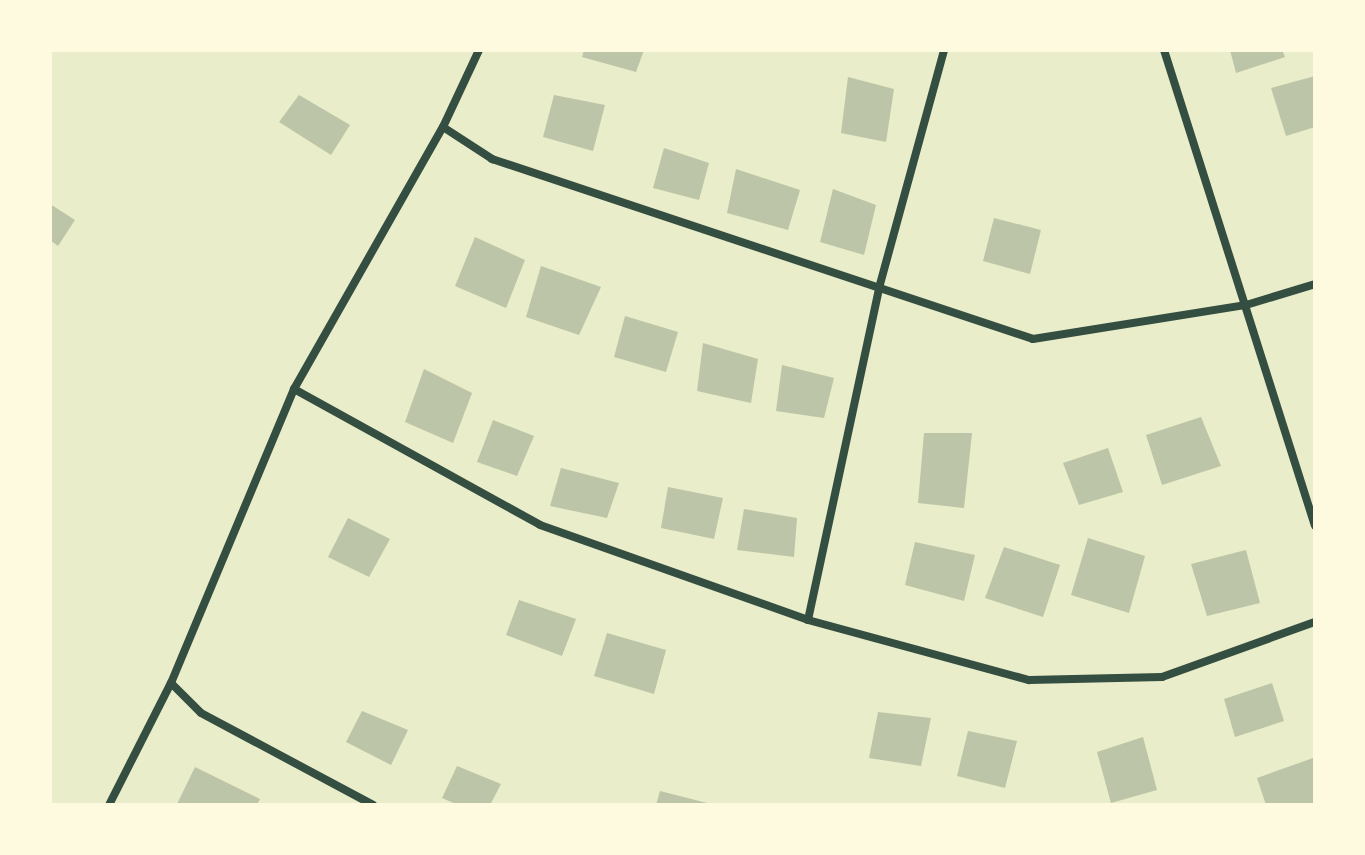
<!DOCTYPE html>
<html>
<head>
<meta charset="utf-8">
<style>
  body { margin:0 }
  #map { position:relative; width:1365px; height:855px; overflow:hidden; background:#e9edc9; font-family:Manrope,sans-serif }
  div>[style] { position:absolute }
  .building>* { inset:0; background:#bcc5a7 }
  .minor>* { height:8px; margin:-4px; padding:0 4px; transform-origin:4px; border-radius:4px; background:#344e41 }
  span { translate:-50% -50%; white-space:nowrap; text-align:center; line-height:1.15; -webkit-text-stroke:6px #fefae0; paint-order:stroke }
  .frame { position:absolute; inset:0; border:52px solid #fefae0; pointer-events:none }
</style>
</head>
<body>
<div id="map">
  <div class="building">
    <i style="clip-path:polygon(584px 50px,644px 50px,636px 72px,582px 57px)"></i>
    <i style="clip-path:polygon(1230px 50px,1282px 50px,1285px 57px,1236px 73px)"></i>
    <i style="clip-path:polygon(1315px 76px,1315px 127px,1286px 136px,1271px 88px)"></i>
    <i style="clip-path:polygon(848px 77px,894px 89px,886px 142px,841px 133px)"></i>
    <i style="clip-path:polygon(299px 95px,350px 125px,331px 155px,279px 122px)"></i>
    <i style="clip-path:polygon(554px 95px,605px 105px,593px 151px,543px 137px)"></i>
    <i style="clip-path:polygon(664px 148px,709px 163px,699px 200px,653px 188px)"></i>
    <i style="clip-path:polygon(736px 169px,800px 190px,788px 230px,727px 213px)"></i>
    <i style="clip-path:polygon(833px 189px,876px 205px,864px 255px,820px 242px)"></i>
    <i style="clip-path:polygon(50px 204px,75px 220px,58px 246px,50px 240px)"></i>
    <i style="clip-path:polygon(994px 218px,1041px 230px,1030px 274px,983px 261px)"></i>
    <i style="clip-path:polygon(475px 237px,525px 260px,506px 308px,455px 286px)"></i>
    <i style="clip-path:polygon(541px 266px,601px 287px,579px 335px,526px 317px)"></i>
    <i style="clip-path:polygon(625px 316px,678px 332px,666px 372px,614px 357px)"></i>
    <i style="clip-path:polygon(703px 343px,758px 359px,751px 403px,697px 391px)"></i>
    <i style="clip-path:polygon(782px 365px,834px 378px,824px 418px,776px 411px)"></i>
    <i style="clip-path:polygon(424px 369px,472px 393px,453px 443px,405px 422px)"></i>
    <i style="clip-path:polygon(1201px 417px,1221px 466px,1162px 485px,1146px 435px)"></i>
    <i style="clip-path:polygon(493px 420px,534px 436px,517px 476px,477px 462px)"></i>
    <i style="clip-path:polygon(924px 433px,972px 433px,964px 508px,918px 503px)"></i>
    <i style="clip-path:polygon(1108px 448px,1123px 492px,1079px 505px,1063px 463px)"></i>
    <i style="clip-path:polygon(561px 468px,619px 483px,607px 518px,550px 506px)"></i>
    <i style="clip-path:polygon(668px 487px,723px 498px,714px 539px,661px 528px)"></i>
    <i style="clip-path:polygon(744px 509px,797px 518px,794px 557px,737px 550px)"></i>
    <i style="clip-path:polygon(348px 518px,390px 539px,369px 577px,328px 557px)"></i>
    <i style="clip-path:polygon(1088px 538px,1145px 556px,1129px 613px,1071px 595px)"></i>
    <i style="clip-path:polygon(915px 542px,975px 555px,964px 601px,905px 585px)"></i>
    <i style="clip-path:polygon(1004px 547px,1060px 565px,1043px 617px,985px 598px)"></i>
    <i style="clip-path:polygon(1246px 550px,1260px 603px,1207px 616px,1191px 564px)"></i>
    <i style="clip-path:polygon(519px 600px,576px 619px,562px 656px,506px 635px)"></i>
    <i style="clip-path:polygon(607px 633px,666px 650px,654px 694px,594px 676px)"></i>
    <i style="clip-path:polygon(1272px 683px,1284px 721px,1235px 737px,1224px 699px)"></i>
    <i style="clip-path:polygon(362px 711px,408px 730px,391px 765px,346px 742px)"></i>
    <i style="clip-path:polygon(878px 712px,931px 718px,921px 766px,869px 758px)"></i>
    <i style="clip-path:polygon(968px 731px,1017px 741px,1005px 788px,957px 776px)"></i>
    <i style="clip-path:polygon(1143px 737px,1157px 790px,1111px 803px,1097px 752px)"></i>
    <i style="clip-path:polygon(1313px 758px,1315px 805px,1266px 805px,1257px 778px)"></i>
    <i style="clip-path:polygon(457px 766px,501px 784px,490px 805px,458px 805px,442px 798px)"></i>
    <i style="clip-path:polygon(195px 767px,260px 799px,257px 805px,177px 804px)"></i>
    <i style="clip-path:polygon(660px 791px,711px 804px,711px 805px,656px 805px)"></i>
  </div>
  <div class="minor">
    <i style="left:1164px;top:50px;width:499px;rotate:72.4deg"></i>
    <i style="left:443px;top:127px;width:59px;rotate:33.1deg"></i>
    <i style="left:492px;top:159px;width:570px;rotate:18.4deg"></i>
    <i style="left:1033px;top:339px;width:216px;rotate:-9.1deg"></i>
    <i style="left:1246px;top:305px;width:72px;rotate:-16.9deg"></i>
    <i style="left:294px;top:389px;width:281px;rotate:28.9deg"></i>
    <i style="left:540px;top:525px;width:284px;rotate:19.5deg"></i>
    <i style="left:808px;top:620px;width:229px;rotate:15.2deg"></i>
    <i style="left:1029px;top:680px;width:133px;rotate:-1.3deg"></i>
    <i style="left:1162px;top:677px;width:163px;rotate:-19.8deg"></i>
    <i style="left:808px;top:620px;width:340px;rotate:-77.9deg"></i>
    <i style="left:879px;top:288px;width:247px;rotate:-74.7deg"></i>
    <i style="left:171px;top:683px;width:42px;rotate:45deg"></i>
    <i style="left:201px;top:713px;width:195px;rotate:28.1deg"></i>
    <i style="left:109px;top:805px;width:137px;rotate:-63.1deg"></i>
    <i style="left:171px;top:683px;width:319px;rotate:-67.3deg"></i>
    <i style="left:294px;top:389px;width:301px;rotate:-60.4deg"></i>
    <i style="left:443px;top:127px;width:85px;rotate:-64.9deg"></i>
  </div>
  <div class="frame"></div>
</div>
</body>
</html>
